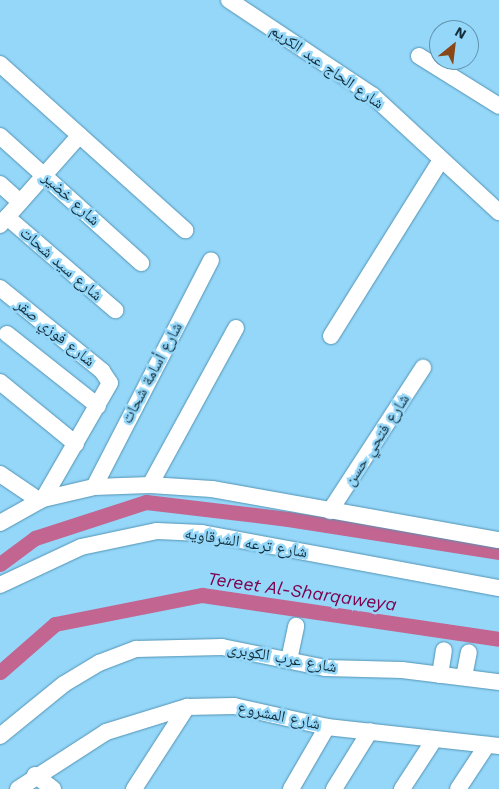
<!DOCTYPE html>
<html>
<head>
<meta charset="utf-8">
<style>
  body { margin:0 }
  #map { position:relative; width:499px; height:789px; overflow:hidden; background:#95d7f9; font-family:"Work Sans","Noto Naskh Arabic",sans-serif }
  div>[style] { position:absolute }
  .canal>* { height:15px; margin:-7.5px; padding:0 7.5px; transform-origin:7.5px; border-radius:7.5px; background:#c26591 }
  .roads { filter:drop-shadow(0 0 1px #5494b4) drop-shadow(0 0 1px #5494b4) }
  .minor>* { height:16px; margin:-8px; padding:0 8px; transform-origin:8px; border-radius:8px; background:#fff }
  span { translate:-50% -50%; white-space:nowrap; text-align:center; line-height:1.15; -webkit-text-stroke:5px #95d7f9; paint-order:stroke }
  .street-label { font-size:16px; color:#14303d }
  .water-label { font-size:18px; color:#7c024e; font-style:italic }
  .north { position:absolute; left:429px; top:20px; width:50px; height:50px; box-sizing:border-box; background:#95d7f9; border:1px solid #6194ae; border-radius:50%; rotate:29deg; font-size:14px; font-weight:700; line-height:20px; text-align:center; color:#14303d }
  .north::after { content:''; display:block; margin:auto; width:18px; height:22px; background:#894717; clip-path:polygon(50% 0,100% 100%,50% 72%,0 100%) }
</style>
</head>
<body>
<div id="map">
  <div class="canal">
    <i style="left:0;top:564px;width:44px;rotate:-36.6deg"></i>
    <i style="left:35px;top:538px;width:117px;rotate:-18deg"></i>
    <i style="left:146px;top:502px;width:143px;rotate:6.8deg"></i>
    <i style="left:288px;top:519px;width:214px;rotate:8.9deg"></i>
    <i style="left:0;top:672px;width:73px;rotate:-41.1deg"></i>
    <i style="left:55px;top:624px;width:150px;rotate:-11.2deg"></i>
    <i style="left:202px;top:595px;width:300px;rotate:8.4deg"></i>
  </div>
  <div class="roads">
    <div class="minor">
      <i style="left:229px;top:0;width:172px;rotate:33.6deg"></i>
      <i style="left:372px;top:95px;width:173px;rotate:42.7deg"></i>
      <i style="left:419px;top:56px;width:94px;rotate:32deg"></i>
      <i style="left:0;top:64px;width:249px;rotate:41.9deg"></i>
      <i style="left:0;top:136px;width:190px;rotate:42deg"></i>
      <i style="left:0;top:184px;width:27px;rotate:42deg"></i>
      <i style="left:7px;top:217px;width:143px;rotate:40.7deg"></i>
      <i style="left:0;top:225px;width:120px;rotate:-48.4deg"></i>
      <i style="left:0;top:288px;width:132px;rotate:39.1deg"></i>
      <i style="left:102px;top:371px;width:14px;rotate:56deg"></i>
      <i style="left:110px;top:383px;width:134px;rotate:120deg"></i>
      <i style="left:7px;top:334px;width:116px;rotate:38.4deg"></i>
      <i style="left:331px;top:336px;width:208px;rotate:-58deg"></i>
      <i style="left:0;top:382px;width:98px;rotate:39.2deg"></i>
      <i style="left:0;top:474px;width:48px;rotate:34deg"></i>
      <i style="left:150px;top:485px;width:179px;rotate:-61.3deg"></i>
      <i style="left:94px;top:487px;width:255px;rotate:-62.7deg"></i>
      <i style="left:330px;top:511px;width:171px;rotate:-57deg"></i>
      <i style="left:0;top:523px;width:49px;rotate:-29.2deg"></i>
      <i style="left:43px;top:499px;width:52px;rotate:-13.2deg"></i>
      <i style="left:94px;top:487px;width:56px;rotate:-2deg"></i>
      <i style="left:150px;top:485px;width:62px;rotate:3.7deg"></i>
      <i style="left:212px;top:489px;width:291px;rotate:10.1deg"></i>
      <i style="left:0;top:585px;width:89px;rotate:-25.1deg"></i>
      <i style="left:81px;top:547px;width:78px;rotate:-11.9deg"></i>
      <i style="left:157px;top:531px;width:45px;rotate:2.5deg"></i>
      <i style="left:202px;top:533px;width:302px;rotate:10.5deg"></i>
      <i style="left:289px;top:660px;width:35px;rotate:-78deg"></i>
      <i style="left:440px;top:675px;width:25px;rotate:-81deg"></i>
      <i style="left:464px;top:677px;width:25px;rotate:-79deg"></i>
      <i style="left:0;top:736px;width:82px;rotate:-39.1deg"></i>
      <i style="left:64px;top:684px;width:41px;rotate:-31deg"></i>
      <i style="left:99px;top:663px;width:40px;rotate:-21deg"></i>
      <i style="left:136px;top:649px;width:86px;rotate:-1.3deg"></i>
      <i style="left:222px;top:647px;width:105px;rotate:11.5deg"></i>
      <i style="left:325px;top:668px;width:77px;rotate:1.5deg"></i>
      <i style="left:402px;top:670px;width:98px;rotate:7.1deg"></i>
      <i style="left:35px;top:775px;width:23px;rotate:38deg"></i>
      <i style="left:18px;top:789px;width:105px;rotate:-32.9deg"></i>
      <i style="left:106px;top:732px;width:85px;rotate:-17.2deg"></i>
      <i style="left:187px;top:707px;width:47px;rotate:-1.2deg"></i>
      <i style="left:234px;top:706px;width:95px;rotate:12.7deg"></i>
      <i style="left:327px;top:727px;width:173px;rotate:6.3deg"></i>
      <i style="left:134px;top:789px;width:98px;rotate:-57.1deg"></i>
      <i style="left:291px;top:789px;width:72px;rotate:-59.9deg"></i>
      <i style="left:334px;top:789px;width:68px;rotate:-58.2deg"></i>
      <i style="left:402px;top:789px;width:59px;rotate:-56.9deg"></i>
      <i style="left:458px;top:789px;width:53px;rotate:-56.6deg"></i>
    </div>
  </div>
  <div class="street-label">
    <span style="left:327px;top:67px;rotate:35deg">شارع الحاج عبد الكريم</span>
    <span style="left:71px;top:199px;rotate:42deg">شارع خضير</span>
    <span style="left:61px;top:264px;rotate:41deg">شارع سيد شحات</span>
    <span style="left:55px;top:333px;rotate:39deg">شارع فوزي صقر</span>
    <span style="left:152px;top:373px;rotate:-62deg">شارع أسامة شحات</span>
    <span style="left:377px;top:440px;rotate:-57deg">شارع فتحي حسن</span>
    <span style="left:246px;top:543px;rotate:9deg">شارع ترعه الشرقاويه</span>
    <span style="left:282px;top:658px;rotate:10deg">شارع عرب الكوبرى</span>
    <span style="left:279px;top:716px;rotate:12deg">شارع المشروع</span>
  </div>
  <div class="water-label">
    <span style="left:302px;top:592px;rotate:8deg">Tereet Al-Sharqaweya</span>
  </div>
  <div class="north">N</div>
</div>
</body>
</html>
